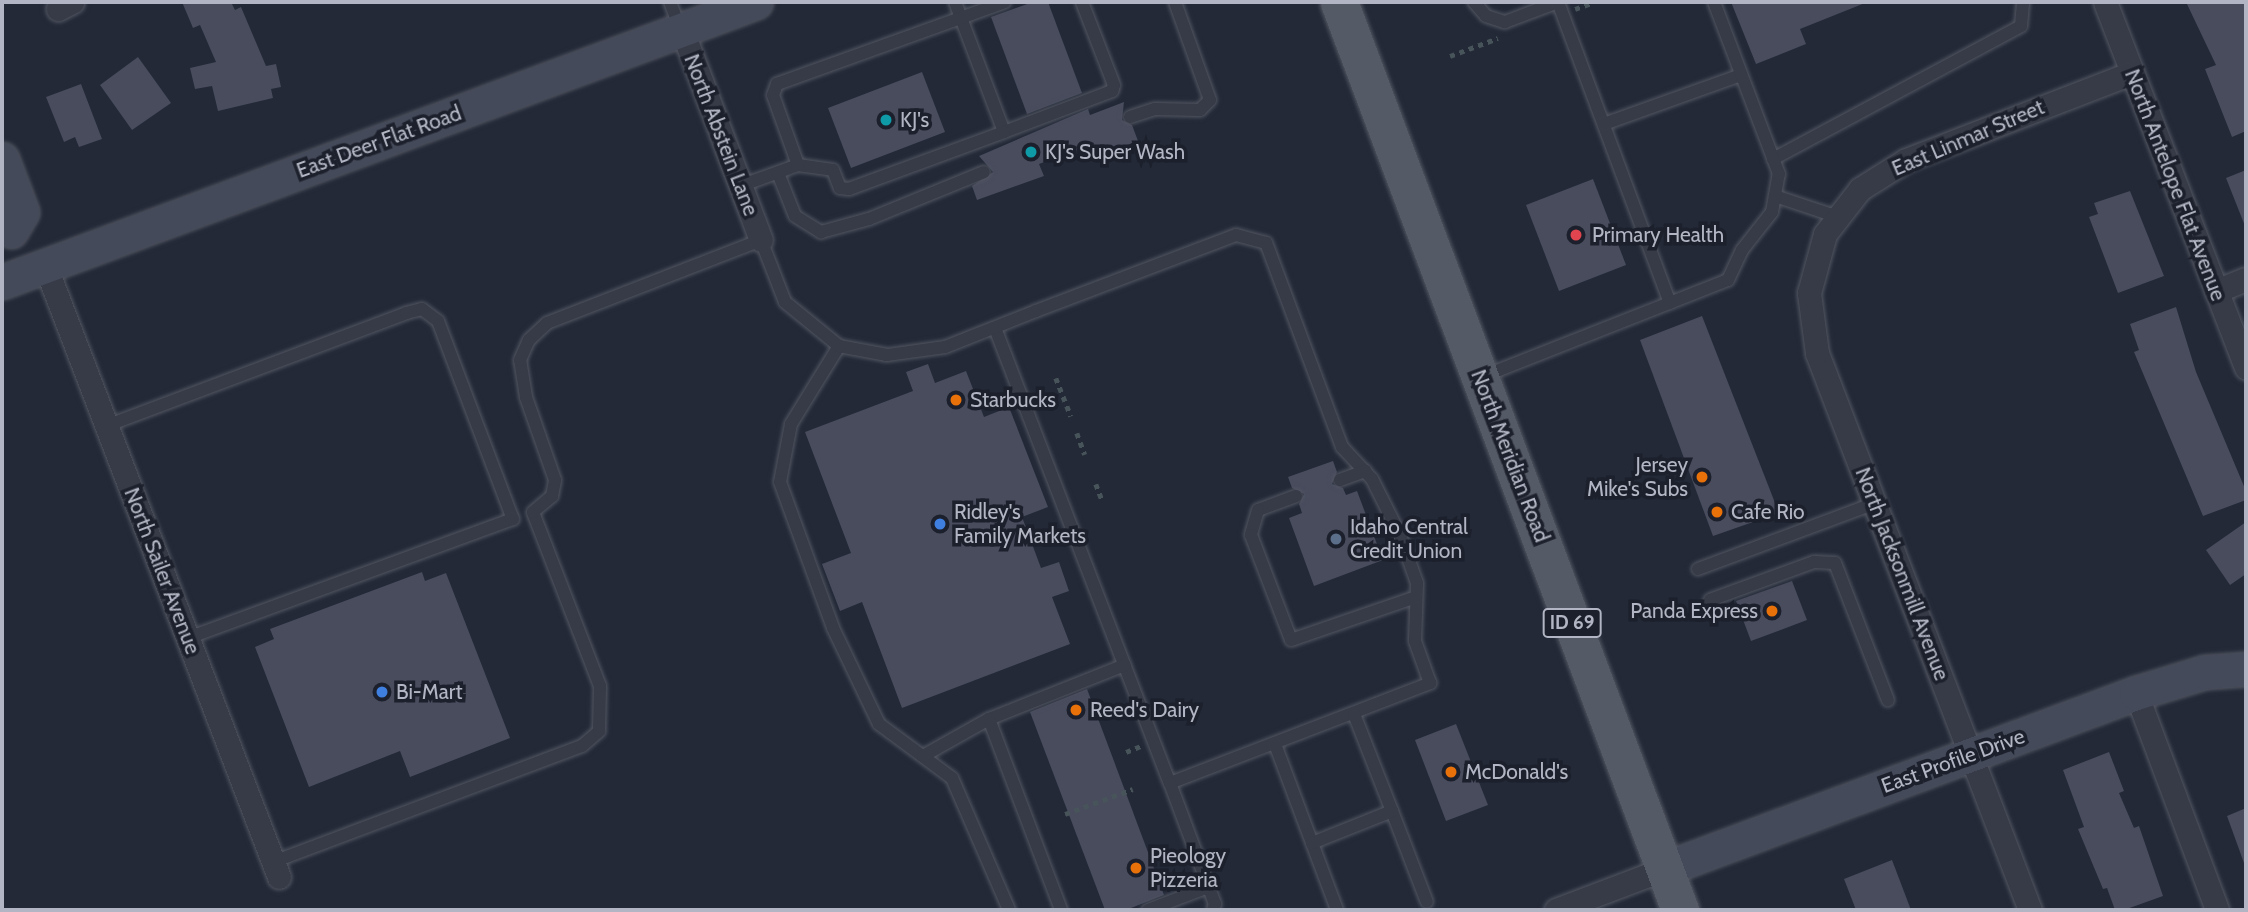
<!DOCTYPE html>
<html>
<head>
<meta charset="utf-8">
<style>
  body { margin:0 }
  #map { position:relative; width:2248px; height:912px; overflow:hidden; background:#232937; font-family:Cabin,sans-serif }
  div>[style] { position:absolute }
  .building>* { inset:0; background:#484c5d }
  .path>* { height:4.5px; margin-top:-2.25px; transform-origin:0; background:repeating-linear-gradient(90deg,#475459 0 5px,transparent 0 10px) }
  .roads { filter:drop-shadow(0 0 2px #525662) drop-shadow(0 0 2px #525662) }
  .lane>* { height:12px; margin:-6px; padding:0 6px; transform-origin:6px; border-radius:6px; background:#373b48 }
  .street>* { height:23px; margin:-11.5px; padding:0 11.5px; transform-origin:11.5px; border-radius:11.5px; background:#373b48 }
  .secondary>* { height:33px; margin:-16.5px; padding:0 16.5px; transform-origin:16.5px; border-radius:16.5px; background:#454a5a }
  .primary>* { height:37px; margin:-18.5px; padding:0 18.5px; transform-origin:18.5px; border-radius:18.5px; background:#555a67 }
  .dots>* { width:19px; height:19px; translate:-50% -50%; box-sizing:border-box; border:4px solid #1c202c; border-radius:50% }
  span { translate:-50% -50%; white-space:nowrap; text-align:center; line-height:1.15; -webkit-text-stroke:7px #1c202c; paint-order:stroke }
  .shield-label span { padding:2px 5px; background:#1c202c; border:2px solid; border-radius:5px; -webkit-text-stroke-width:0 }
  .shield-label { font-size:19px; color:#b2b6c4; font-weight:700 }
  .poi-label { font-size:21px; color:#b2b6c4 }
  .left { translate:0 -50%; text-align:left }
  .right { translate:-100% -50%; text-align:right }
  .street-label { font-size:21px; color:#b2b6c4 }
  .frame { position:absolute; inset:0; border:4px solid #b2b6c4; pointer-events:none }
</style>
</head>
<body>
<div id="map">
  <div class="building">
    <i style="clip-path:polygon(182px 2px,231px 2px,235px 10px,241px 7px,266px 66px,276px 64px,281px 87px,271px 89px,273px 98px,218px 111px,212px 86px,195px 89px,190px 68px,216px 62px,200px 25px,193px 28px)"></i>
    <i style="clip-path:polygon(1033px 2px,1048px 2px,1082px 93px,1027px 114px,991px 17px)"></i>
    <i style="clip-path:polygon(1731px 2px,1865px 2px,1865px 3px,1800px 29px,1806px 44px,1756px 64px)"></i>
    <i style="clip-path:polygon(2186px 2px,2246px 2px,2246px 131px,2232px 137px,2205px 69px,2216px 65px)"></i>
    <i style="clip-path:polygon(138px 57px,171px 103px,132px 130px,100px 85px)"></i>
    <i style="clip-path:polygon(922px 72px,945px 132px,851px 168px,828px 108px)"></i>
    <i style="clip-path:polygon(81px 84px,102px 139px,79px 147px,75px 137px,64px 142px,46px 97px)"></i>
    <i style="clip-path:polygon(1124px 102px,1122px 120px,1132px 125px,1138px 141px,1088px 160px,1083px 148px,1039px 164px,1044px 176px,977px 200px,972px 186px,993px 172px,979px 156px,1088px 109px,1090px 115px)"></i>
    <i style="clip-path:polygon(2246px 170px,2246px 225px,2245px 226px,2226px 178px)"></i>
    <i style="clip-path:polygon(1593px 179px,1626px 265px,1559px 291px,1526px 205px)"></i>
    <i style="clip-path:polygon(2130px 191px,2164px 276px,2118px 293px,2089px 217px,2098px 214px,2094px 203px)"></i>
    <i style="clip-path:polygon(2176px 307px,2196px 372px,2246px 491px,2246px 500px,2203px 516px,2134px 352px,2139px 350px,2130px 324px)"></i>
    <i style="clip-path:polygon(1702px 316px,1779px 513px,1713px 536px,1640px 340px)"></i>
    <i style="clip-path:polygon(928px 364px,935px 383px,966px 371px,984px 417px,1009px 407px,1048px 507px,1022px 517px,1041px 568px,1059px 562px,1069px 591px,1052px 597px,1070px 644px,902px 708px,862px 602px,840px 611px,822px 564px,851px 553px,805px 432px,913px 391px,906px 372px)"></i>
    <i style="clip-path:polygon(1333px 461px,1337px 472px,1332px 484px,1343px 488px,1346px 495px,1357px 491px,1383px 560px,1314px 586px,1289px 518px,1302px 513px,1299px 504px,1304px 494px,1292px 488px,1288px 477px)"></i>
    <i style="clip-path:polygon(2246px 522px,2246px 574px,2230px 585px,2206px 550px)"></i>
    <i style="clip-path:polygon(422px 572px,425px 581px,446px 573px,510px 738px,410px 777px,400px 751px,309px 787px,255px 647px,274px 639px,270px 629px)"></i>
    <i style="clip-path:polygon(1792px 581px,1807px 620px,1751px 641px,1736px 601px)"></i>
    <i style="clip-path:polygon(1087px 689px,1164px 895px,1126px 910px,1105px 910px,1030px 712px)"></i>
    <i style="clip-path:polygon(1456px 724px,1488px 805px,1446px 821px,1415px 740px)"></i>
    <i style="clip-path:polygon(2109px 752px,2124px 791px,2119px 793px,2134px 828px,2139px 826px,2163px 896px,2124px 910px,2115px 910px,2107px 888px,2103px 889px,2078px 829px,2084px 827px,2063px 770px)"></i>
    <i style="clip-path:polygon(2246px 808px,2246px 863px,2244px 863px,2227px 816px)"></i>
    <i style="clip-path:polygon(1892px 860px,1911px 910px,1856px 910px,1844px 879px)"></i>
  </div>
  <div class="path">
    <i style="left:1575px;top:9px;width:20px;rotate:-20deg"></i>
    <i style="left:1450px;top:56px;width:51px;rotate:-20.6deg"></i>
    <i style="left:1056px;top:378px;width:41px;rotate:68.5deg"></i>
    <i style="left:1077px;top:433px;width:23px;rotate:70deg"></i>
    <i style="left:1096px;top:484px;width:19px;rotate:69deg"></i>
    <i style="left:1126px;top:752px;width:16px;rotate:-22deg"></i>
    <i style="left:1065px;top:814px;width:72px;rotate:-20.2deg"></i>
  </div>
  <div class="roads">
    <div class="lane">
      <i style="left:670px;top:2px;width:30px;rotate:69deg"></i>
      <i style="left:955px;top:2px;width:139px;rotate:69.3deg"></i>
      <i style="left:1004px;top:132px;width:116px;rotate:-20.8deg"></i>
      <i style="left:1112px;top:91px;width:6px;rotate:-72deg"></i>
      <i style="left:1114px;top:85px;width:89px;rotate:-111.1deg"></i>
      <i style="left:1474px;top:2px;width:18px;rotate:49deg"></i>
      <i style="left:1486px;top:16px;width:20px;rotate:18deg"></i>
      <i style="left:1505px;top:22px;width:57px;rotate:-20.7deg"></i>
      <i style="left:1558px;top:2px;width:321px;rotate:69.6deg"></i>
      <i style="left:1130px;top:117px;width:26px;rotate:-18deg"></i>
      <i style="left:1155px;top:109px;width:45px;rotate:1.3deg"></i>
      <i style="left:1200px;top:110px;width:14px;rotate:-45deg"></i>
      <i style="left:1210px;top:100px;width:104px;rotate:-109.7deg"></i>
      <i style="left:1604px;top:124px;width:145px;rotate:-19.7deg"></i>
      <i style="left:1773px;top:159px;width:281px;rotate:-28.2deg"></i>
      <i style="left:2021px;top:26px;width:24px;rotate:-85deg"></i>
      <i style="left:798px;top:165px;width:35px;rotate:8deg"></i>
      <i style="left:833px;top:170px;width:19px;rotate:69deg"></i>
      <i style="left:840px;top:188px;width:9px;rotate:6deg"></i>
      <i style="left:849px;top:189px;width:165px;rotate:-20.2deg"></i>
      <i style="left:778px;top:173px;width:46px;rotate:68.4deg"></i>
      <i style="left:795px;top:216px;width:31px;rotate:32deg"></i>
      <i style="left:821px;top:232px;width:50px;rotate:-15.2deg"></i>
      <i style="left:869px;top:219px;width:124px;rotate:-22.2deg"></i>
      <i style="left:740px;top:186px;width:62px;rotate:-19.9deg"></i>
      <i style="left:798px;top:165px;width:74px;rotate:-109.7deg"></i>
      <i style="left:773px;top:95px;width:12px;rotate:-70deg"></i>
      <i style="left:777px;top:84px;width:242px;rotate:-19.8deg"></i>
      <i style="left:1775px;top:196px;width:66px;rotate:18.4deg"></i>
      <i style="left:995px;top:328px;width:487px;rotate:69deg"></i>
      <i style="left:1170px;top:783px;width:279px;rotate:-21deg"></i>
      <i style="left:1430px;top:683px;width:45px;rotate:-109.7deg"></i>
      <i style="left:1415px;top:641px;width:58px;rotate:-88deg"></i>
      <i style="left:1417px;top:583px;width:51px;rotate:-109.5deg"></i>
      <i style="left:1400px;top:535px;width:63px;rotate:-116.6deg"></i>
      <i style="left:1372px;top:479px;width:44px;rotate:-133.2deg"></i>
      <i style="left:1342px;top:447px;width:218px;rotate:-110.4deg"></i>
      <i style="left:1266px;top:243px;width:31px;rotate:-165deg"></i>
      <i style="left:1236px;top:235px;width:214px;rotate:159.2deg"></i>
      <i style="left:1036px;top:311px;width:98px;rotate:158.4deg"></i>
      <i style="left:945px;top:347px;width:59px;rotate:172.1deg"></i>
      <i style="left:887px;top:355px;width:49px;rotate:-169.4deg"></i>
      <i style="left:839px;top:346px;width:92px;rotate:121.6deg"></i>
      <i style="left:791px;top:424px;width:59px;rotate:100.7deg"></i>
      <i style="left:780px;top:482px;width:155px;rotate:70deg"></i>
      <i style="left:833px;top:628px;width:106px;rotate:64.4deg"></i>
      <i style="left:879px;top:724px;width:91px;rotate:36.5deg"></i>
      <i style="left:952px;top:778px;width:144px;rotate:66.6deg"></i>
      <i style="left:1484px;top:376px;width:262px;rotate:-21.5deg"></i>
      <i style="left:1728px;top:280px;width:33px;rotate:-65deg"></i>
      <i style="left:1742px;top:250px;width:48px;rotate:-51.7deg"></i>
      <i style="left:1772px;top:212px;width:39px;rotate:-80deg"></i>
      <i style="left:1779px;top:174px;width:184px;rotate:-110.7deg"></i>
      <i style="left:106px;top:426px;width:321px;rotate:-20.6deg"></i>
      <i style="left:406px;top:313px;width:16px;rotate:-14deg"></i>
      <i style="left:422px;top:309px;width:20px;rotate:37deg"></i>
      <i style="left:438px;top:321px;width:212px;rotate:69.3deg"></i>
      <i style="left:513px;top:519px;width:347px;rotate:159.9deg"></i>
      <i style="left:1340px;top:480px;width:27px;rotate:-20deg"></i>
      <i style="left:1296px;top:496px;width:40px;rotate:159.8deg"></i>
      <i style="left:1258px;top:510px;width:26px;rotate:106deg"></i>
      <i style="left:1251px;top:535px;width:112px;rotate:69.1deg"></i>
      <i style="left:1291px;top:640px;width:132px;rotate:-19deg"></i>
      <i style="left:1698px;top:569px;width:189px;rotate:-20.4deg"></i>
      <i style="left:1710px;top:600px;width:111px;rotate:-20.1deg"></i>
      <i style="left:1814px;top:562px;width:21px;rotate:3deg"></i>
      <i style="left:1835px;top:563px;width:147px;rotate:68.9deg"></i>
      <i style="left:989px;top:719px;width:146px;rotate:-21.7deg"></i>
      <i style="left:1275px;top:744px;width:177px;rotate:69.5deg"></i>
      <i style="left:923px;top:756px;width:76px;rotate:-29.3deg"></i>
      <i style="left:989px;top:719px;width:204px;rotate:69.3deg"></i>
      <i style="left:1170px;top:783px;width:129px;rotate:69.6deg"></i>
      <i style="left:1215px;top:904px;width:6px;rotate:108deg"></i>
      <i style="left:1392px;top:811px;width:97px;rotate:69deg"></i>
      <i style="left:1312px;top:843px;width:86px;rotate:-21.8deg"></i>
      <i style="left:1392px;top:811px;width:104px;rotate:-111.4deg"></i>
      <i style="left:273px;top:862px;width:330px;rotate:-20.6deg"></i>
      <i style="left:582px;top:746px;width:23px;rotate:-41deg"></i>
      <i style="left:599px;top:731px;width:45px;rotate:-88.7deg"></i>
      <i style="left:600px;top:686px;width:186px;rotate:-111.1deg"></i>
      <i style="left:533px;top:512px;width:25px;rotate:-40deg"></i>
      <i style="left:552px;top:496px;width:16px;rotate:-79deg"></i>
      <i style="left:555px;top:480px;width:88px;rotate:-109.3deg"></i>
      <i style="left:526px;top:397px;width:37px;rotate:-99deg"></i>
      <i style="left:520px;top:360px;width:22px;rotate:-66deg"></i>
      <i style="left:529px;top:340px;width:25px;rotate:-43deg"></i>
      <i style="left:547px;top:323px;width:230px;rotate:-21.2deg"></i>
      <i style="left:761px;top:240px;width:66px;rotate:68.8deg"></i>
      <i style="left:785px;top:302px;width:70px;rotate:39.2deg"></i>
      <i style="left:1148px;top:910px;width:64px;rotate:-21deg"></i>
    </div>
    <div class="street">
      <i style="left:2105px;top:2px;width:392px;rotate:68.9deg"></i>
      <i style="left:58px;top:9px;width:16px;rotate:-27deg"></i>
      <i style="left:682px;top:30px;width:224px;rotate:69.4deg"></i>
      <i style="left:45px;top:265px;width:655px;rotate:69.08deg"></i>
      <i style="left:2216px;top:291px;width:32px;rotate:-22deg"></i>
      <i style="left:2136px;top:693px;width:232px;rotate:69.5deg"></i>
      <i style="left:1556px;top:910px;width:116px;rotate:-20.8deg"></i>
      <i style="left:2030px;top:910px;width:596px;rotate:-110.93deg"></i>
      <i style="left:1817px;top:353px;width:61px;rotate:-97.6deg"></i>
      <i style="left:1809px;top:293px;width:61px;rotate:-74.8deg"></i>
      <i style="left:1825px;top:234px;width:57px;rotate:-52.1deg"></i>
      <i style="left:1860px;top:189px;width:54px;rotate:-32.2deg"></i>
      <i style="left:1906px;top:160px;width:242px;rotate:-21.1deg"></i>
    </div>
    <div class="secondary">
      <i style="left:2px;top:159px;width:57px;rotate:69.3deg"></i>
      <i style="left:22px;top:212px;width:22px;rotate:120deg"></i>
      <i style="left:2px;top:282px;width:804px;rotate:-20.37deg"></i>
      <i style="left:1664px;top:869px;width:504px;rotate:-20.45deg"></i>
      <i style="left:2136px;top:693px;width:72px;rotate:-16.9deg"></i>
      <i style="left:2205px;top:672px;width:41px;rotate:-4.2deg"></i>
    </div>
    <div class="primary">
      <i style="left:1339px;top:2px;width:970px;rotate:69.42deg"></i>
    </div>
  </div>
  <div class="dots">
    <i style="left:886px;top:120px;background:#0f9aa8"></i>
    <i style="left:1031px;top:152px;background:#0f9aa8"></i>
    <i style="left:1576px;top:235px;background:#e0444e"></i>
    <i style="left:956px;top:400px;background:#e8710a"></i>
    <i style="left:1702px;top:477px;background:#e8710a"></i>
    <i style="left:1717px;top:512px;background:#e8710a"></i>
    <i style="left:940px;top:524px;background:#3f7fe0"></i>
    <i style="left:1336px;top:539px;background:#5c6f8a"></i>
    <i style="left:1772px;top:611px;background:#e8710a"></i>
    <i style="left:382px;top:692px;background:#3f7fe0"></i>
    <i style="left:1076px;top:710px;background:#e8710a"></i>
    <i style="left:1451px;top:772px;background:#e8710a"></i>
    <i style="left:1136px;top:868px;background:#e8710a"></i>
  </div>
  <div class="shield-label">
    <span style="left:1572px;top:623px">ID 69</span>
  </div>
  <div class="poi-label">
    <span class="left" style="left:900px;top:120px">KJ's</span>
    <span class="left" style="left:1045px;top:152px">KJ's Super Wash</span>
    <span class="left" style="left:1592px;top:235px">Primary Health</span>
    <span class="left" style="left:970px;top:400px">Starbucks</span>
    <span class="right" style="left:1688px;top:477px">Jersey<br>Mike's Subs</span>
    <span class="left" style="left:954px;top:524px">Ridley's<br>Family Markets</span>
    <span class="left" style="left:1731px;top:512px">Cafe Rio</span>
    <span class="left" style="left:1350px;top:539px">Idaho Central<br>Credit Union</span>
    <span class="right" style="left:1758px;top:611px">Panda Express</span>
    <span class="left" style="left:396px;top:692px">Bi-Mart</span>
    <span class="left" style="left:1090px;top:710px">Reed's Dairy</span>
    <span class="left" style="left:1465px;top:772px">McDonald's</span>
    <span class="left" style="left:1150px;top:868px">Pieology<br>Pizzeria</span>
  </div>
  <div class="street-label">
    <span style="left:721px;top:135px;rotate:69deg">North Abstein Lane</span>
    <span style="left:1968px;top:138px;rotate:-23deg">East Linmar Street</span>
    <span style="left:379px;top:142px;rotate:-20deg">East Deer Flat Road</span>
    <span style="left:2175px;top:185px;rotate:69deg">North Antelope Flat Avenue</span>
    <span style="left:1510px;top:456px;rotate:69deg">North Meridian Road</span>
    <span style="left:162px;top:571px;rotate:69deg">North Sailer Avenue</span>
    <span style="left:1902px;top:574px;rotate:69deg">North Jacksonmill Avenue</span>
    <span style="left:1953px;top:761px;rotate:-20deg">East Profile Drive</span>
  </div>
  <div class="frame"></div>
</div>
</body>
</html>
